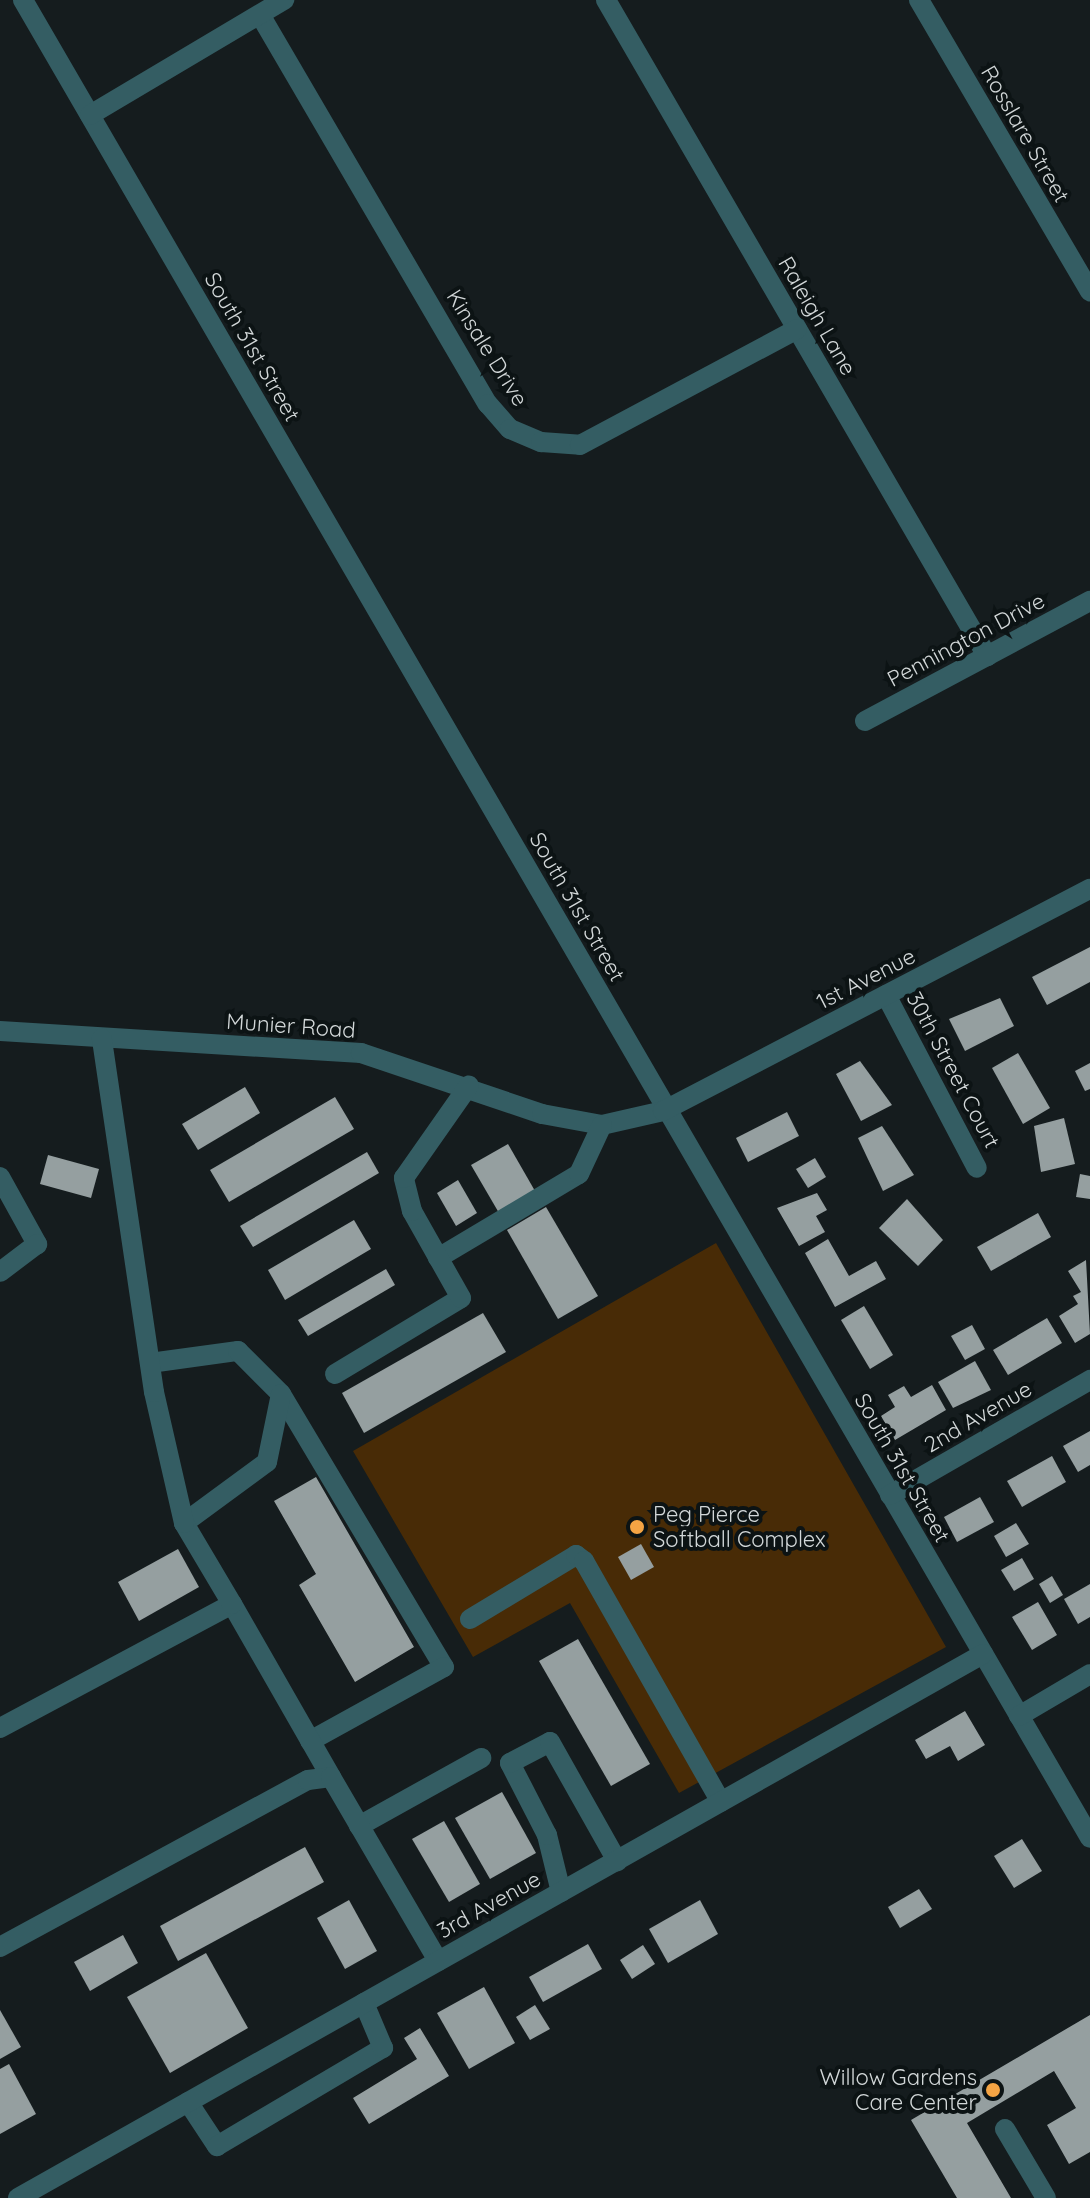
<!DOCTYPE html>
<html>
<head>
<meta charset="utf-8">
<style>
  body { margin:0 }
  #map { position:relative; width:1090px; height:2198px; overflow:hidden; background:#151c1e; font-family:Quicksand,sans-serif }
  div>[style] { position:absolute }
  .green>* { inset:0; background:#482b06 }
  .building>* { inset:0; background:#959fa0 }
  .minor>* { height:20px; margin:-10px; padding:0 10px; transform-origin:10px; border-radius:10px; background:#345d63 }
  .dots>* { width:22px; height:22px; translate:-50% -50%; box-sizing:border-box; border:4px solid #0c1314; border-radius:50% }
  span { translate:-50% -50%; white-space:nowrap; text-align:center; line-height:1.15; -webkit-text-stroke:8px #0c1314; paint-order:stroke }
  .street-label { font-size:22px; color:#d2d7d8 }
  .poi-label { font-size:22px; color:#d2d7d8 }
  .left { translate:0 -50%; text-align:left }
  .right { translate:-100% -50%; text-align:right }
</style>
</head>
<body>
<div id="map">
  <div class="green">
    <i style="clip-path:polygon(716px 1243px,946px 1647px,679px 1793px,570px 1603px,473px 1657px,353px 1451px)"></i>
  </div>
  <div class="building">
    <i style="clip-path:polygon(1090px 947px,1090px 982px,1047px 1005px,1032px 977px)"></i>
    <i style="clip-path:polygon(1000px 998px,1014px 1026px,965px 1051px,949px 1019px)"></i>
    <i style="clip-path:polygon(1018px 1053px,1050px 1108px,1023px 1124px,992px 1068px)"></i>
    <i style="clip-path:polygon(860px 1061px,892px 1105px,861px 1121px,836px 1074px)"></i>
    <i style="clip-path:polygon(1090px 1063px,1090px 1089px,1085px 1091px,1075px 1071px)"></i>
    <i style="clip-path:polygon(245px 1087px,260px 1113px,198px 1150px,182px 1124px)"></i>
    <i style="clip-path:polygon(335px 1097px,354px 1129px,229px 1202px,210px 1170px)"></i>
    <i style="clip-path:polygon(787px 1112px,799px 1136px,748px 1162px,736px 1138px)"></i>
    <i style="clip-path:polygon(1064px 1118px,1075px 1164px,1041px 1172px,1034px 1126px)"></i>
    <i style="clip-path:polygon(882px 1126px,914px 1175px,883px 1191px,858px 1138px)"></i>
    <i style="clip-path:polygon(508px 1144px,535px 1191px,499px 1213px,471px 1165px)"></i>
    <i style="clip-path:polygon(367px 1152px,379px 1173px,253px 1247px,240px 1226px)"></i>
    <i style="clip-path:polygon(48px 1155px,99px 1169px,91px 1198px,40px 1184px)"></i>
    <i style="clip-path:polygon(815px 1158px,826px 1177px,808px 1188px,796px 1169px)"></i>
    <i style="clip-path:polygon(1080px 1174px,1090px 1176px,1090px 1199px,1076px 1197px)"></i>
    <i style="clip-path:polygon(458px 1180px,477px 1213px,456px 1226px,437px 1193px)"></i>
    <i style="clip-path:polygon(817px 1193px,827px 1210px,816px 1216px,825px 1232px,799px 1246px,777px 1208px)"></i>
    <i style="clip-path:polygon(907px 1199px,943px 1240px,918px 1266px,879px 1228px)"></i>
    <i style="clip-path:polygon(546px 1207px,598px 1296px,558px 1319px,507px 1230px)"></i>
    <i style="clip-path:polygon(1038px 1213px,1051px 1237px,991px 1271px,977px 1247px)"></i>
    <i style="clip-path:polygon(354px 1220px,371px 1249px,285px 1300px,268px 1270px)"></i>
    <i style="clip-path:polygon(828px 1239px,849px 1276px,876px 1261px,886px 1279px,835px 1307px,805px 1253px)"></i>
    <i style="clip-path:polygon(1086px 1260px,1090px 1334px,1075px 1343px,1059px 1316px,1078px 1304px,1073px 1296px,1081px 1292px,1068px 1271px)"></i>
    <i style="clip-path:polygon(386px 1269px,395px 1285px,308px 1336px,298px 1320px)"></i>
    <i style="clip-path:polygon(864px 1306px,893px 1355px,870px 1369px,841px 1320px)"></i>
    <i style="clip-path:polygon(483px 1313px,506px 1352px,364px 1433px,342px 1393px)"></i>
    <i style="clip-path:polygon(1047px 1318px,1062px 1343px,1008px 1375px,993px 1350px)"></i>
    <i style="clip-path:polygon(972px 1325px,985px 1349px,965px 1360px,951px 1336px)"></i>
    <i style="clip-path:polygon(975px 1361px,991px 1390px,953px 1408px,938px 1382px)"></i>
    <i style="clip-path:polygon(932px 1385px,946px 1410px,895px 1440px,881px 1416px,895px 1407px,888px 1395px,904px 1386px,911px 1397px)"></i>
    <i style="clip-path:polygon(1090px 1431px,1090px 1465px,1078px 1472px,1063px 1446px)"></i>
    <i style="clip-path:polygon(1052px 1456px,1066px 1482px,1022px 1507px,1007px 1481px)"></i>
    <i style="clip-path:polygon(316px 1477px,414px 1647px,355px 1682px,299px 1585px,316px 1574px,274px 1501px)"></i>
    <i style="clip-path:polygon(980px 1497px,994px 1522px,957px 1542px,944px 1517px)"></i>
    <i style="clip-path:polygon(1016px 1523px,1029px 1544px,1006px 1557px,994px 1536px)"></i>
    <i style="clip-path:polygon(641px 1544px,654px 1567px,631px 1580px,618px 1557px)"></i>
    <i style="clip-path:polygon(178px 1549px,199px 1587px,139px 1621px,118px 1582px)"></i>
    <i style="clip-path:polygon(1022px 1558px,1034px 1579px,1014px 1591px,1001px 1570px)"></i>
    <i style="clip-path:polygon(1052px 1576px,1063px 1595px,1050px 1603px,1039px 1584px)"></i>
    <i style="clip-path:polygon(1090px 1584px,1090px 1617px,1078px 1624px,1064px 1599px)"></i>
    <i style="clip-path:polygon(1038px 1602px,1057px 1635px,1032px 1650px,1012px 1617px)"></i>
    <i style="clip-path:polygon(578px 1639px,650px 1764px,611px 1786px,539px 1661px)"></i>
    <i style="clip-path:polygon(965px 1711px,985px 1745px,958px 1761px,950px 1746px,926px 1759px,915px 1740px)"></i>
    <i style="clip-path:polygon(502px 1792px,536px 1853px,490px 1879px,455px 1818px)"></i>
    <i style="clip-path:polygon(444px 1821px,480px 1884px,449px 1902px,412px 1839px)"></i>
    <i style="clip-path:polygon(1022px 1839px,1042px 1871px,1014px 1888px,994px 1856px)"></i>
    <i style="clip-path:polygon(305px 1847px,324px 1882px,178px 1961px,160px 1926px)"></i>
    <i style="clip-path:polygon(919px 1889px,932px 1909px,900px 1928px,888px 1907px)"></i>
    <i style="clip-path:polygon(349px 1900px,377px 1951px,345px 1969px,317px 1918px)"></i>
    <i style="clip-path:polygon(700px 1900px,718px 1934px,668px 1963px,649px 1929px)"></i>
    <i style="clip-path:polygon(123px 1935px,138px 1963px,90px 1991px,74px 1962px)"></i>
    <i style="clip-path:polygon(588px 1944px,602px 1969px,543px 2002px,529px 1977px)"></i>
    <i style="clip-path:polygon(643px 1945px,655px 1964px,632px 1979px,620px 1960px)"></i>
    <i style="clip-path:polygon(206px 1953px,248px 2028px,170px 2073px,127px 1997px)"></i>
    <i style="clip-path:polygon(484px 1987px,515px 2043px,469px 2069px,437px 2013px)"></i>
    <i style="clip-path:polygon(535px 2005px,550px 2029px,530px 2040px,516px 2017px)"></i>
    <i style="clip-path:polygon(0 2010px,21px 2047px,0 2059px)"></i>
    <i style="clip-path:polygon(1090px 2015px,1090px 2152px,1069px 2164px,1047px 2125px,1076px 2108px,1054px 2071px,967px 2123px,1011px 2198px,957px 2198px,911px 2120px)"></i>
    <i style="clip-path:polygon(420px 2028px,449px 2076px,369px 2124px,353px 2098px,417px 2059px,404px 2038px)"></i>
    <i style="clip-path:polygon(9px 2064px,36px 2114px,0 2134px,0 2069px)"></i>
  </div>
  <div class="minor">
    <i style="left:23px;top:0;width:2125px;rotate:59.86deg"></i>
    <i style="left:606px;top:0;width:759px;rotate:59.85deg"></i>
    <i style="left:919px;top:0;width:338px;rotate:59.6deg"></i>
    <i style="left:262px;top:18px;width:447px;rotate:59.7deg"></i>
    <i style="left:488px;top:404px;width:33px;rotate:49deg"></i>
    <i style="left:510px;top:429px;width:34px;rotate:23deg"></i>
    <i style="left:541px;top:442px;width:39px;rotate:4deg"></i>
    <i style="left:580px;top:445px;width:246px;rotate:-28.1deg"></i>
    <i style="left:90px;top:115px;width:226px;rotate:-30.7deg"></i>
    <i style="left:865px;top:721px;width:255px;rotate:-28.1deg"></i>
    <i style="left:886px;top:995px;width:195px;rotate:62.3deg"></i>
    <i style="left:0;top:1031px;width:362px;rotate:3.5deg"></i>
    <i style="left:361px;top:1053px;width:191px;rotate:18.6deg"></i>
    <i style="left:542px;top:1114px;width:61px;rotate:10.4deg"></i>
    <i style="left:602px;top:1125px;width:63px;rotate:-12.9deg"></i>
    <i style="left:663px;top:1111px;width:481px;rotate:-27.5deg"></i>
    <i style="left:0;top:1177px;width:77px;rotate:61.1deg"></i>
    <i style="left:37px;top:1244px;width:46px;rotate:142.9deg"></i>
    <i style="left:438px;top:1258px;width:164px;rotate:-30.8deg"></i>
    <i style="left:579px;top:1174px;width:54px;rotate:-64.9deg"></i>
    <i style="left:150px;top:1363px;width:89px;rotate:-7.8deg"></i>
    <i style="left:238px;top:1351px;width:61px;rotate:45deg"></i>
    <i style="left:281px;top:1394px;width:318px;rotate:59.2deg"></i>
    <i style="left:444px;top:1667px;width:153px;rotate:151.1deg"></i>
    <i style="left:335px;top:1374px;width:147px;rotate:-31.1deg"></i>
    <i style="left:461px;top:1298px;width:100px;rotate:-119.4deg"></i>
    <i style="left:412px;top:1211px;width:34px;rotate:-104deg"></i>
    <i style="left:404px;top:1178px;width:113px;rotate:-55deg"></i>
    <i style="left:890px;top:1495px;width:231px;rotate:-29.9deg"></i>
    <i style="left:184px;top:1523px;width:103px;rotate:-36.3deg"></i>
    <i style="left:267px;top:1462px;width:69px;rotate:-78.4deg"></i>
    <i style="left:232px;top:1604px;width:199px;rotate:60.2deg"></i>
    <i style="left:470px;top:1619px;width:124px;rotate:-31.1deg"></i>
    <i style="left:576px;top:1555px;width:10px;rotate:37deg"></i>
    <i style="left:584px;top:1561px;width:277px;rotate:60.4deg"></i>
    <i style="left:1019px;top:1716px;width:82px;rotate:-30.6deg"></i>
    <i style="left:0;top:1728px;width:263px;rotate:-28.1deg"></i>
    <i style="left:232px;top:1604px;width:94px;rotate:-120.7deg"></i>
    <i style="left:184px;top:1523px;width:134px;rotate:-102.9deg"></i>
    <i style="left:154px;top:1392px;width:357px;rotate:-98.4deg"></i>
    <i style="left:359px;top:1826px;width:140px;rotate:-29.1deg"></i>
    <i style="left:561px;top:1892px;width:59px;rotate:-103.8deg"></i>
    <i style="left:547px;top:1835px;width:81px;rotate:-117.2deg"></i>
    <i style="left:510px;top:1763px;width:45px;rotate:-27.7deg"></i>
    <i style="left:550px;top:1742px;width:137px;rotate:60.6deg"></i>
    <i style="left:0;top:1947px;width:350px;rotate:-28.5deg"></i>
    <i style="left:308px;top:1780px;width:23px;rotate:-7deg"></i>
    <i style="left:331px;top:1777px;width:213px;rotate:59.8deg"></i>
    <i style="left:188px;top:2102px;width:53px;rotate:56.6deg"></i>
    <i style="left:217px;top:2146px;width:193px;rotate:-30.6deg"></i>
    <i style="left:383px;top:2048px;width:49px;rotate:-112.9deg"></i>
    <i style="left:1005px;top:2129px;width:80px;rotate:59.3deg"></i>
    <i style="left:18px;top:2198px;width:1108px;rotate:-29.41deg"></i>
  </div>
  <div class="dots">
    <i style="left:637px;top:1527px;background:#f4a444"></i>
    <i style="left:993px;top:2090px;background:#f4a444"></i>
  </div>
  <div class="street-label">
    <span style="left:1025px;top:134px;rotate:60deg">Rosslare Street</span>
    <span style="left:817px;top:316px;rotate:60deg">Raleigh Lane</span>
    <span style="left:252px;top:347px;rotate:60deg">South 31st Street</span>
    <span style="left:487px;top:348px;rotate:58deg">Kinsale Drive</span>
    <span style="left:966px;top:640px;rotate:-28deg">Pennington Drive</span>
    <span style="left:577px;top:907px;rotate:60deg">South 31st Street</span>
    <span style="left:866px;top:979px;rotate:-27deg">1st Avenue</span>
    <span style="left:291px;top:1026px;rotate:4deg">Munier Road</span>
    <span style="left:953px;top:1070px;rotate:62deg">30th Street Court</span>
    <span style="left:978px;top:1417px;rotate:-30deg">2nd Avenue</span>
    <span style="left:902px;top:1468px;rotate:60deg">South 31st Street</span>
    <span style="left:489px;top:1905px;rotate:-29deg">3rd Avenue</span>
  </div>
  <div class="poi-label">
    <span class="left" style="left:653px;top:1527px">Peg Pierce<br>Softball Complex</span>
    <span class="right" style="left:977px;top:2090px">Willow Gardens<br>Care Center</span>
  </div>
</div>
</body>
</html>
